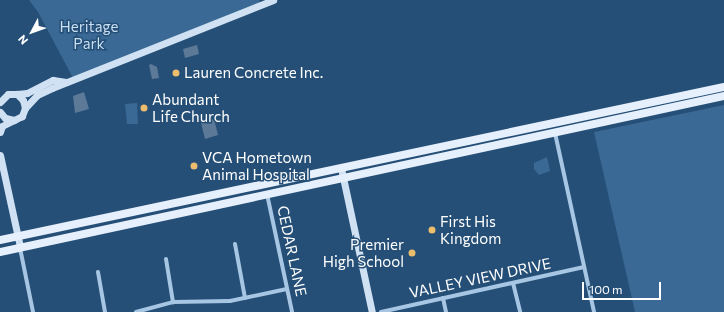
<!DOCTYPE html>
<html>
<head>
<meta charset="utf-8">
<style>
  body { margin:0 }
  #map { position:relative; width:724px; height:312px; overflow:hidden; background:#254f77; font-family:Commissioner,sans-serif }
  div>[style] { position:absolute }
  .green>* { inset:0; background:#396994 }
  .water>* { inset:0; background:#5c7a98 }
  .street>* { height:4px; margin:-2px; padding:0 2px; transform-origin:2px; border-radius:2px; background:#a7c6e3 }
  .secondary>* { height:7px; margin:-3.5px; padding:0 3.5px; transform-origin:3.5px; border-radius:3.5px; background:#cfe1f3 }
  .primary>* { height:8px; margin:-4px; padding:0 4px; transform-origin:4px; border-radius:4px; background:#e6f0fc }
  .dots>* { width:11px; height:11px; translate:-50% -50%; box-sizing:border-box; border:2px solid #254f77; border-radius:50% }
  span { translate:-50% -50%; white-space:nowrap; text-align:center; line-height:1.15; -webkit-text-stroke:3px #254f77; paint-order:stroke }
  .park-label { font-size:15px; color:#c9dff2 }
  .poi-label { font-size:15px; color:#fff }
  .left { translate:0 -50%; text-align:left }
  .right { translate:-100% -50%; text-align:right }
  .street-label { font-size:15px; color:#fff }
  .north { position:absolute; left:12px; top:12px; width:40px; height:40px; -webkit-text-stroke:3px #254f77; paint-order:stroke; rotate:229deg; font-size:11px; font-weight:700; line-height:16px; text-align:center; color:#fff }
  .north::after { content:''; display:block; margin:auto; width:14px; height:18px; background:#fff; clip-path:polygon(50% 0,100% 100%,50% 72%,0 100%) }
  .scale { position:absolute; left:582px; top:282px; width:79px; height:18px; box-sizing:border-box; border:2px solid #fff; border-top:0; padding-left:5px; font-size:12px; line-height:14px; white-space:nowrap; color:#fff; -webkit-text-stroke:3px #254f77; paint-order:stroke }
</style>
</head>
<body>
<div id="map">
  <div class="green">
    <i style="clip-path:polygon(29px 0,259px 0,260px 3px,73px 78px,38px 12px)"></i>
    <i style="clip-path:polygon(137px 103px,138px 124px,127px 124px,125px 104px)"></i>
    <i style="clip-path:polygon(724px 105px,724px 312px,635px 312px,594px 132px)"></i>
    <i style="clip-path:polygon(547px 157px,550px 171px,539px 175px,534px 169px,534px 163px)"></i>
  </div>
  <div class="water">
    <i style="clip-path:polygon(197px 45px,199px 54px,185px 58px,183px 49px)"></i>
    <i style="clip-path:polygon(151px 64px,157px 67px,159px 78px,152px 79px,149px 65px)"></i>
    <i style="clip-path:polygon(84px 92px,89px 109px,75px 113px,73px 96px)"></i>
    <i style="clip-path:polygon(214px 119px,218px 135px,205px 139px,201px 123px)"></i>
  </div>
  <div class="street">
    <i style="left:555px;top:133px;width:183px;rotate:77.7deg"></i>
    <i style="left:267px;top:194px;width:121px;rotate:78deg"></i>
    <i style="left:235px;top:244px;width:55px;rotate:79.5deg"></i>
    <i style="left:20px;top:248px;width:65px;rotate:78.5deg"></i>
    <i style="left:166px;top:259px;width:44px;rotate:80.8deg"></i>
    <i style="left:98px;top:272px;width:41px;rotate:80.1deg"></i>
    <i style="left:513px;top:283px;width:30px;rotate:76deg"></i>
    <i style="left:443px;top:298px;width:14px;rotate:78deg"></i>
    <i style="left:136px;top:312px;width:38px;rotate:-15deg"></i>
    <i style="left:173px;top:302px;width:57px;rotate:-1deg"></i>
    <i style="left:230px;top:301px;width:58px;rotate:-11.9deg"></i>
    <i style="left:381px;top:312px;width:208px;rotate:-12.5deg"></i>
  </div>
  <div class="secondary">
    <i style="left:17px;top:94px;width:10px;rotate:-6deg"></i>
    <i style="left:27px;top:93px;width:29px;rotate:-27deg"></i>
    <i style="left:53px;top:80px;width:13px;rotate:9deg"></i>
    <i style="left:0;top:102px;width:11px;rotate:-45deg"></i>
    <i style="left:8px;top:94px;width:9px"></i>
    <i style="left:17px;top:94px;width:8px;rotate:45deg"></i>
    <i style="left:23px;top:100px;width:8px;rotate:76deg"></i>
    <i style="left:25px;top:108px;width:9px;rotate:111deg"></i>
    <i style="left:22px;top:116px;width:9px;rotate:153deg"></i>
    <i style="left:14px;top:120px;width:9px;rotate:-167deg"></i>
    <i style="left:5px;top:118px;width:8px;rotate:-130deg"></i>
    <i style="left:25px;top:108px;width:18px;rotate:-47deg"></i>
    <i style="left:37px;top:95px;width:17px;rotate:-25deg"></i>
    <i style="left:52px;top:88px;width:238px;rotate:-21.7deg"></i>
    <i style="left:0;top:132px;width:6px;rotate:-72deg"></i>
    <i style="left:2px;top:126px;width:13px;rotate:-27deg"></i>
    <i style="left:0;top:155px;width:94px;rotate:77.7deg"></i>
    <i style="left:341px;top:168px;width:147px;rotate:77.9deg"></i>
  </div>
  <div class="primary">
    <i style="left:0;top:240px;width:740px;rotate:-11.93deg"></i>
    <i style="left:0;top:252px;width:741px;rotate:-12.16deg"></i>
  </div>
  <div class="dots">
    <i style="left:176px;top:73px;background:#ecbd6c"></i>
    <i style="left:144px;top:108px;background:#ecbd6c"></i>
    <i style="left:194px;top:166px;background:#ecbd6c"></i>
    <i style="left:432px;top:230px;background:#ecbd6c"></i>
    <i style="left:412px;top:253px;background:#ecbd6c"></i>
  </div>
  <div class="park-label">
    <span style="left:89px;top:35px">Heritage<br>Park</span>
  </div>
  <div class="poi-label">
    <span class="left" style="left:184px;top:73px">Lauren Concrete Inc.</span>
    <span class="left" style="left:152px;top:108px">Abundant<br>Life Church</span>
    <span class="left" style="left:202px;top:166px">VCA Hometown<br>Animal Hospital</span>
    <span class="left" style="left:440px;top:230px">First His<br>Kingdom</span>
    <span class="right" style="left:404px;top:253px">Premier<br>High School</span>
  </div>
  <div class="street-label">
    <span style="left:292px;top:251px;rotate:78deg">CEDAR LANE</span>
    <span style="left:480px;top:278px;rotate:-12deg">VALLEY VIEW DRIVE</span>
  </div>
  <div class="north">N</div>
  <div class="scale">100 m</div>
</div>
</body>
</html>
